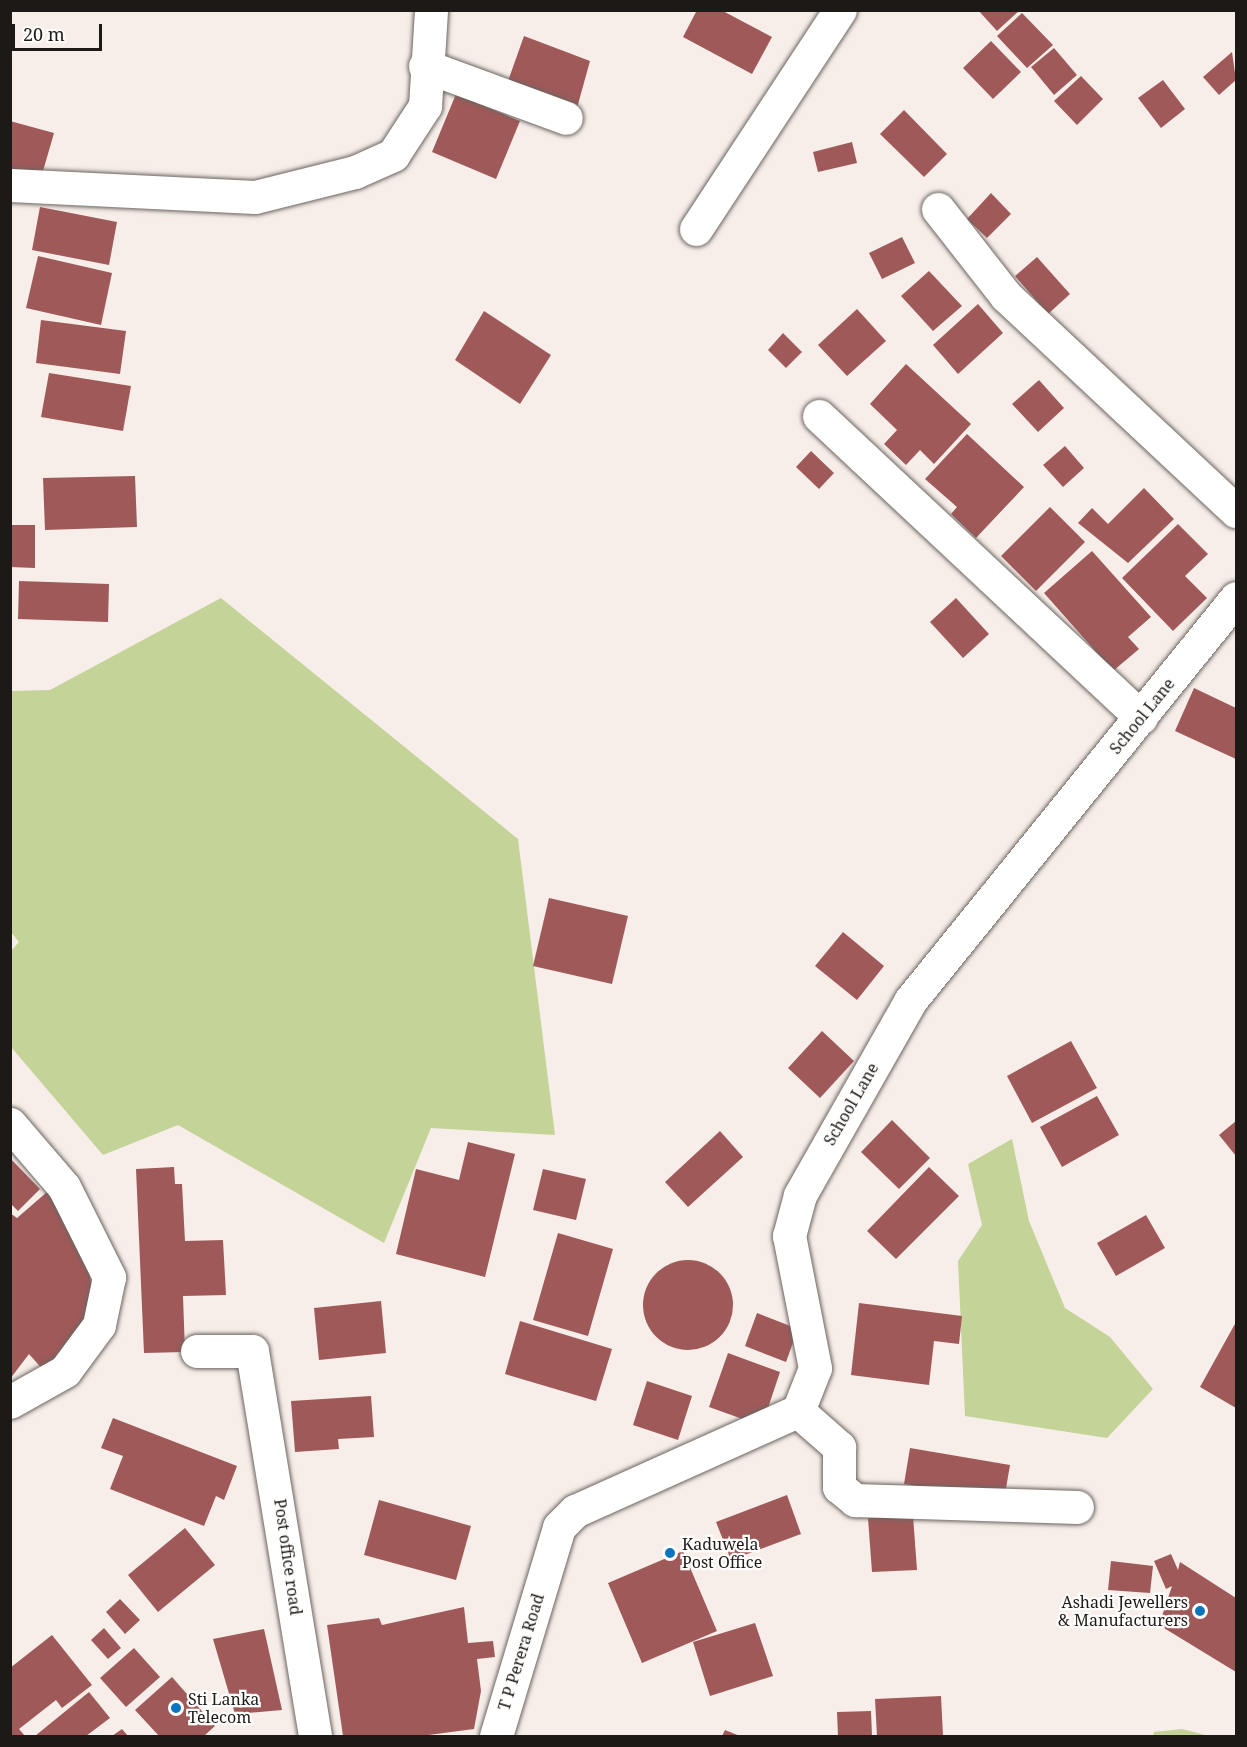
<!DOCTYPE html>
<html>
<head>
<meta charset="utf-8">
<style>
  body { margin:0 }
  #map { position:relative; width:1247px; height:1747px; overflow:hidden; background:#f7eee9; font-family:"Noto Serif",serif }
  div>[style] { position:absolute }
  .green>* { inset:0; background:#c4d398 }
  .building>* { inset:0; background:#a05959 }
  .round { border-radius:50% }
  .roads { filter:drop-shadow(0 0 2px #6c6560) drop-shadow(0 0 2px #6c6560) }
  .minor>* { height:33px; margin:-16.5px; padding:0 16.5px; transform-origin:16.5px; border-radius:16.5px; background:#fff }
  .dots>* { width:16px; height:16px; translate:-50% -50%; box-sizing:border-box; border:3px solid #fffdfc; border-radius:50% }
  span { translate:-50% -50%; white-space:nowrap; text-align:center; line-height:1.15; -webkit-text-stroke:4.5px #fffdfc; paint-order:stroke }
  .street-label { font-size:16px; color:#1c1917 }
  .poi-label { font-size:16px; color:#1c1917 }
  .left { translate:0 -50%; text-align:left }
  .right { translate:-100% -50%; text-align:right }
  .frame { position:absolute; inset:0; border:12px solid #1c1917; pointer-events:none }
  .scale { position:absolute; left:12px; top:24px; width:90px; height:27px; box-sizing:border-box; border:3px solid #1c1917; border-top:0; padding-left:8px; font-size:18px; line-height:21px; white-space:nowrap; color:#1c1917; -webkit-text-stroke:4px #fffdfc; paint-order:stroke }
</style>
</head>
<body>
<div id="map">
  <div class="green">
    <i style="clip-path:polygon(221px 598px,518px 839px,555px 1135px,431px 1128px,384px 1243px,178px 1125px,103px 1155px,11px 1047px,10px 952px,19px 942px,10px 931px,11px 691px,50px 690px)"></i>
    <i style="clip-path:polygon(1012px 1139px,1029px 1221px,1065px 1308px,1110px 1337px,1153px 1389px,1107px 1438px,965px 1416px,958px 1261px,982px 1225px,968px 1164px)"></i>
    <i style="clip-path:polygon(1182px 1729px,1209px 1736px,1153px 1736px,1154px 1732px)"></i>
  </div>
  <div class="building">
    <i style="clip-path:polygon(697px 10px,721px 10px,772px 37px,752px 74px,683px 37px)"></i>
    <i style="clip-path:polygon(978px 10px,1020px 10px,997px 31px)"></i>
    <i style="clip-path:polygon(1022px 13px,1053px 45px,1027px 68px,997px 36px)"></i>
    <i style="clip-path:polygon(524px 36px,590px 61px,577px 108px,508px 81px)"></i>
    <i style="clip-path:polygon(991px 41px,1021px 72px,993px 99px,963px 68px)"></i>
    <i style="clip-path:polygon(1054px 48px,1077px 75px,1054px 95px,1031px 67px)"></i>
    <i style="clip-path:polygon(1232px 52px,1236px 80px,1219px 95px,1203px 77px)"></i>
    <i style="clip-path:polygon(1081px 76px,1103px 99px,1077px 125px,1054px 101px)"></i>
    <i style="clip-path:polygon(1163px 80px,1185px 109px,1161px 128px,1138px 98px)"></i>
    <i style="clip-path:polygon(456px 94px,520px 121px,496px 179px,432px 152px)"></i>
    <i style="clip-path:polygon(904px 110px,947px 154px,924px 177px,880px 134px)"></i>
    <i style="clip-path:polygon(10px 121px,54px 133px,41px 178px,10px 170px)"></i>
    <i style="clip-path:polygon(852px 142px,857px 163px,818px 172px,813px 152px)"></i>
    <i style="clip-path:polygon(991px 193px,1011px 214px,987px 238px,967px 219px)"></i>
    <i style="clip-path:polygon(40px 207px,117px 222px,109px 265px,32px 250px)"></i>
    <i style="clip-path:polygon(902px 237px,915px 263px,882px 279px,869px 253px)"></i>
    <i style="clip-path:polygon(38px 256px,112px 273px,101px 325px,26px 308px)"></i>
    <i style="clip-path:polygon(1037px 257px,1070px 294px,1048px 314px,1015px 276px)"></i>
    <i style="clip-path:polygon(929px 271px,962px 306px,933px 331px,901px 296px)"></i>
    <i style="clip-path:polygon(978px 304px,1003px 333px,958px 374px,933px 345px)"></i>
    <i style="clip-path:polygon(857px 309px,886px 341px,847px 376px,818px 345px)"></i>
    <i style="clip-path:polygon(484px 311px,551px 355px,520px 404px,455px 360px)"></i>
    <i style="clip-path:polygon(41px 320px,126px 331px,120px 374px,36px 363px)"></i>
    <i style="clip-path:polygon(783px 333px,802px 352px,786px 368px,768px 350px)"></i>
    <i style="clip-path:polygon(906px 364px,971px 424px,934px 464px,920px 450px,906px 465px,884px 444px,897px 430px,870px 404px)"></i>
    <i style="clip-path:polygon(49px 373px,131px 386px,123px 431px,41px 417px)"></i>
    <i style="clip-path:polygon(1039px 380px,1064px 408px,1038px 432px,1012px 404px)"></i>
    <i style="clip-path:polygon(967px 434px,1024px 487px,976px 538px,951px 514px,957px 507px,925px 479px)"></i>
    <i style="clip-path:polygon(1065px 446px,1084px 468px,1063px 487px,1043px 465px)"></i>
    <i style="clip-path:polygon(811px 451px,834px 473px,819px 489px,796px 467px)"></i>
    <i style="clip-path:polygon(135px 476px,137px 527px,45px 530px,43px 478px)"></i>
    <i style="clip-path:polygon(1144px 488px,1174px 519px,1128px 563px,1078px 523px,1092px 508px,1108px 524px)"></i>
    <i style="clip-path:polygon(1050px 507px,1085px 542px,1036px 591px,1001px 556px)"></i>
    <i style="clip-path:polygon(1178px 524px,1208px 554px,1185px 576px,1207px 598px,1173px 631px,1122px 578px)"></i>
    <i style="clip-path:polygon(10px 525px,35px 525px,35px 568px,10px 567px)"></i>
    <i style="clip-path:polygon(1092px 551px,1151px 617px,1128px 637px,1139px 649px,1113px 671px,1044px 593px)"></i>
    <i style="clip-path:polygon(19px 581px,109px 584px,108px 622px,18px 619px)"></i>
    <i style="clip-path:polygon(956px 598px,989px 634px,963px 658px,930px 622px)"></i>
    <i style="clip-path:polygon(1194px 688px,1236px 708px,1236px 759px,1175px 731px)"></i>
    <i style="clip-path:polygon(549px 898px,628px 916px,612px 984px,533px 966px)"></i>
    <i style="clip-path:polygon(843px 932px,884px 966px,857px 1000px,815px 966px)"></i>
    <i style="clip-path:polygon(822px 1031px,854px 1061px,820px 1098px,788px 1068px)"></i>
    <i style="clip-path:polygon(1071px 1041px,1097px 1088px,1032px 1123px,1007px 1076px)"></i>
    <i style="clip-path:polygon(1097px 1096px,1119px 1135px,1062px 1167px,1040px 1127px)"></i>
    <i style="clip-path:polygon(892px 1120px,930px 1158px,899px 1189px,861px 1152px)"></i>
    <i style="clip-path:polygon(1236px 1121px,1236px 1156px,1219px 1135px)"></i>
    <i style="clip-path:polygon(720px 1131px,743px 1157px,688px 1207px,665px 1182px)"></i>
    <i style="clip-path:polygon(468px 1142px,515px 1154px,485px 1277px,396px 1254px,416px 1169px,459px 1180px)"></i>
    <i style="clip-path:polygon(10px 1158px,40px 1189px,18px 1211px,10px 1203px)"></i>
    <i style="clip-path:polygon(174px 1167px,175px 1184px,182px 1184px,185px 1241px,223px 1240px,226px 1295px,183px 1296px,185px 1352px,144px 1353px,136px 1169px)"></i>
    <i style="clip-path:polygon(929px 1167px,959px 1196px,896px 1259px,867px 1231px)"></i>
    <i style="clip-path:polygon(543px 1169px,586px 1179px,576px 1220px,533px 1210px)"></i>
    <i style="clip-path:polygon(47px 1192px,86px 1255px,94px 1299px,80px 1338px,45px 1372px,29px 1354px,10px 1379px,10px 1213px,17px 1218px)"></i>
    <i style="clip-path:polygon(1146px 1215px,1165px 1248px,1116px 1276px,1097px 1243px)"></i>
    <i style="clip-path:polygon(558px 1233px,613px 1249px,588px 1336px,533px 1320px)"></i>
    <i class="round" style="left:643px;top:1260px;width:90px;height:90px"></i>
    <i style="clip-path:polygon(381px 1301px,386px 1353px,319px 1360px,314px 1308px)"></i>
    <i style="clip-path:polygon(859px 1303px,962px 1316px,959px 1344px,934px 1341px,929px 1385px,851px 1375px)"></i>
    <i style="clip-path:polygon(757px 1313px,798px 1329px,786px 1362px,745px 1346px)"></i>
    <i style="clip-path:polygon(520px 1321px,612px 1349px,596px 1401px,505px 1374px)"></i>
    <i style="clip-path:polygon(1236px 1322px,1236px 1408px,1200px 1387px)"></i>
    <i style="clip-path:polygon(728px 1353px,780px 1372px,762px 1426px,709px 1407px)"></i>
    <i style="clip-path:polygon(647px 1381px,692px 1396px,678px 1440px,633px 1425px)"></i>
    <i style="clip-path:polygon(371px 1396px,374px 1437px,338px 1439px,339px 1449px,295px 1452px,291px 1401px)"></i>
    <i style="clip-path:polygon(113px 1418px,237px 1466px,224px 1500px,216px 1496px,204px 1526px,110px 1489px,123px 1456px,101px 1448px)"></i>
    <i style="clip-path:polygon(910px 1448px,1010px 1465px,1004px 1500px,904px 1484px)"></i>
    <i style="clip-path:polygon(787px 1495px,801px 1534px,731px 1560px,716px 1522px)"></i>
    <i style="clip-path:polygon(379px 1500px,471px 1526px,456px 1580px,364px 1555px)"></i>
    <i style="clip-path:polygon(913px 1516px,917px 1570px,872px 1572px,868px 1518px)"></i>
    <i style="clip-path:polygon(185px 1528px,215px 1565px,158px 1612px,128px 1575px)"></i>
    <i style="clip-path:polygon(683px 1551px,717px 1631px,642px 1663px,608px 1583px)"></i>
    <i style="clip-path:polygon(1171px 1554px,1178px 1570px,1180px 1562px,1236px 1598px,1236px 1672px,1159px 1625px,1172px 1586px,1166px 1589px,1154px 1561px)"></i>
    <i style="clip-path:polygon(1111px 1561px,1153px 1566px,1150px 1593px,1108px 1590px)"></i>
    <i style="clip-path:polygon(120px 1599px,140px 1620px,125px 1634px,106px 1612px)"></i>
    <i style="clip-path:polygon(464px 1607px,468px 1643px,493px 1641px,495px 1657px,477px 1659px,481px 1691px,474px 1729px,421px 1736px,343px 1736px,327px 1625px,379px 1618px,382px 1625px)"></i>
    <i style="clip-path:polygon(755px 1623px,773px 1676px,710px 1696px,693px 1642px)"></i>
    <i style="clip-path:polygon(104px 1628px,121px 1648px,108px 1659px,91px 1640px)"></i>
    <i style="clip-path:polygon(264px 1629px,282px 1710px,235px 1714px,213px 1639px)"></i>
    <i style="clip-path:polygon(52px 1635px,92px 1685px,62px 1708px,56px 1700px,19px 1729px,25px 1736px,10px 1736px,10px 1668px)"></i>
    <i style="clip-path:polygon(134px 1648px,160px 1677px,126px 1707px,100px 1678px)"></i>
    <i style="clip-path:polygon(172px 1677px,215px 1726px,204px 1736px,159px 1736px,135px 1710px)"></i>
    <i style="clip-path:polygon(89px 1692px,110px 1718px,86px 1736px,35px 1736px)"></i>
    <i style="clip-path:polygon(941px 1696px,943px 1736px,877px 1736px,875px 1699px)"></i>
    <i style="clip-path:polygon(871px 1711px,872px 1736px,838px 1736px,837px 1712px)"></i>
    <i style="clip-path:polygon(122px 1729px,128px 1736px,112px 1736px)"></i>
    <i style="clip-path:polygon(725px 1730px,740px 1736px,722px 1736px)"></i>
  </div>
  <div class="roads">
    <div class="minor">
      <i style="left:425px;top:66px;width:150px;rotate:20.2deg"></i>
      <i style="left:10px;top:185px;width:245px;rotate:2.8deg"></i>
      <i style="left:255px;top:197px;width:103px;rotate:-14deg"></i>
      <i style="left:355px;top:172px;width:42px;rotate:-24.1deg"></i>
      <i style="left:393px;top:155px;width:59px;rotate:-56.9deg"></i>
      <i style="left:425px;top:106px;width:96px;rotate:-86.4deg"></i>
      <i style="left:938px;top:209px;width:110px;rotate:52deg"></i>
      <i style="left:1006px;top:296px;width:315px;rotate:43.1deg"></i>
      <i style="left:696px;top:229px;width:262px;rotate:-56.7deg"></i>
      <i style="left:819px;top:416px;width:441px;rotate:43.1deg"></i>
      <i style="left:10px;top:1124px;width:83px;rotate:49.4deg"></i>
      <i style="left:64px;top:1187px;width:101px;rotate:63.4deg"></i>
      <i style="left:109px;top:1277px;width:49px;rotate:101.8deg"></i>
      <i style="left:99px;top:1325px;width:57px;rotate:126.5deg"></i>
      <i style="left:65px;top:1371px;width:63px;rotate:150.6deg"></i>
      <i style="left:197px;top:1351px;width:55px"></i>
      <i style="left:252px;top:1351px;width:390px;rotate:80.7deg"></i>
      <i style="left:798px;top:1411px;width:55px;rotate:41.3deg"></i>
      <i style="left:839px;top:1447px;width:40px;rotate:90deg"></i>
      <i style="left:839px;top:1487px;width:21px;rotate:39deg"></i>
      <i style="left:855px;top:1500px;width:222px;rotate:1.8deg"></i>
      <i style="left:496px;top:1736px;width:218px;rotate:-73.2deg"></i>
      <i style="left:559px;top:1527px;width:23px;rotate:-45deg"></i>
      <i style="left:575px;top:1511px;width:244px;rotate:-24.2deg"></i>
      <i style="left:798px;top:1411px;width:46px;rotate:-68.4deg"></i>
      <i style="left:815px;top:1368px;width:135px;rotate:-101.1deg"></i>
      <i style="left:789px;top:1236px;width:42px;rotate:-75deg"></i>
      <i style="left:800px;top:1195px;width:223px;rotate:-60.4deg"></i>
      <i style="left:910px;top:1001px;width:518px;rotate:-51.03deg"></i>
    </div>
  </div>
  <div class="dots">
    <i style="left:670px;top:1553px;background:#0a74bf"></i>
    <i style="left:1200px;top:1611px;background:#0a74bf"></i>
    <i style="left:176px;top:1708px;background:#0a74bf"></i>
  </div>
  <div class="street-label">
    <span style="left:1142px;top:716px;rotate:-51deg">School Lane</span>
    <span style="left:851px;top:1104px;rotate:-60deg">School Lane</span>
    <span style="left:288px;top:1557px;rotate:82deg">Post office road</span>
    <span style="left:521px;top:1652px;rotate:-73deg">T P Perera Road</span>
  </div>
  <div class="poi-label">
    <span class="left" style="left:682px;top:1553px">Kaduwela<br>Post Office</span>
    <span class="right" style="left:1188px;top:1611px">Ashadi Jewellers<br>&amp; Manufacturers</span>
    <span class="left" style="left:188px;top:1708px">Sti Lanka<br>Telecom</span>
  </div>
  <div class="frame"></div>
  <div class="scale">20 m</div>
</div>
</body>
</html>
